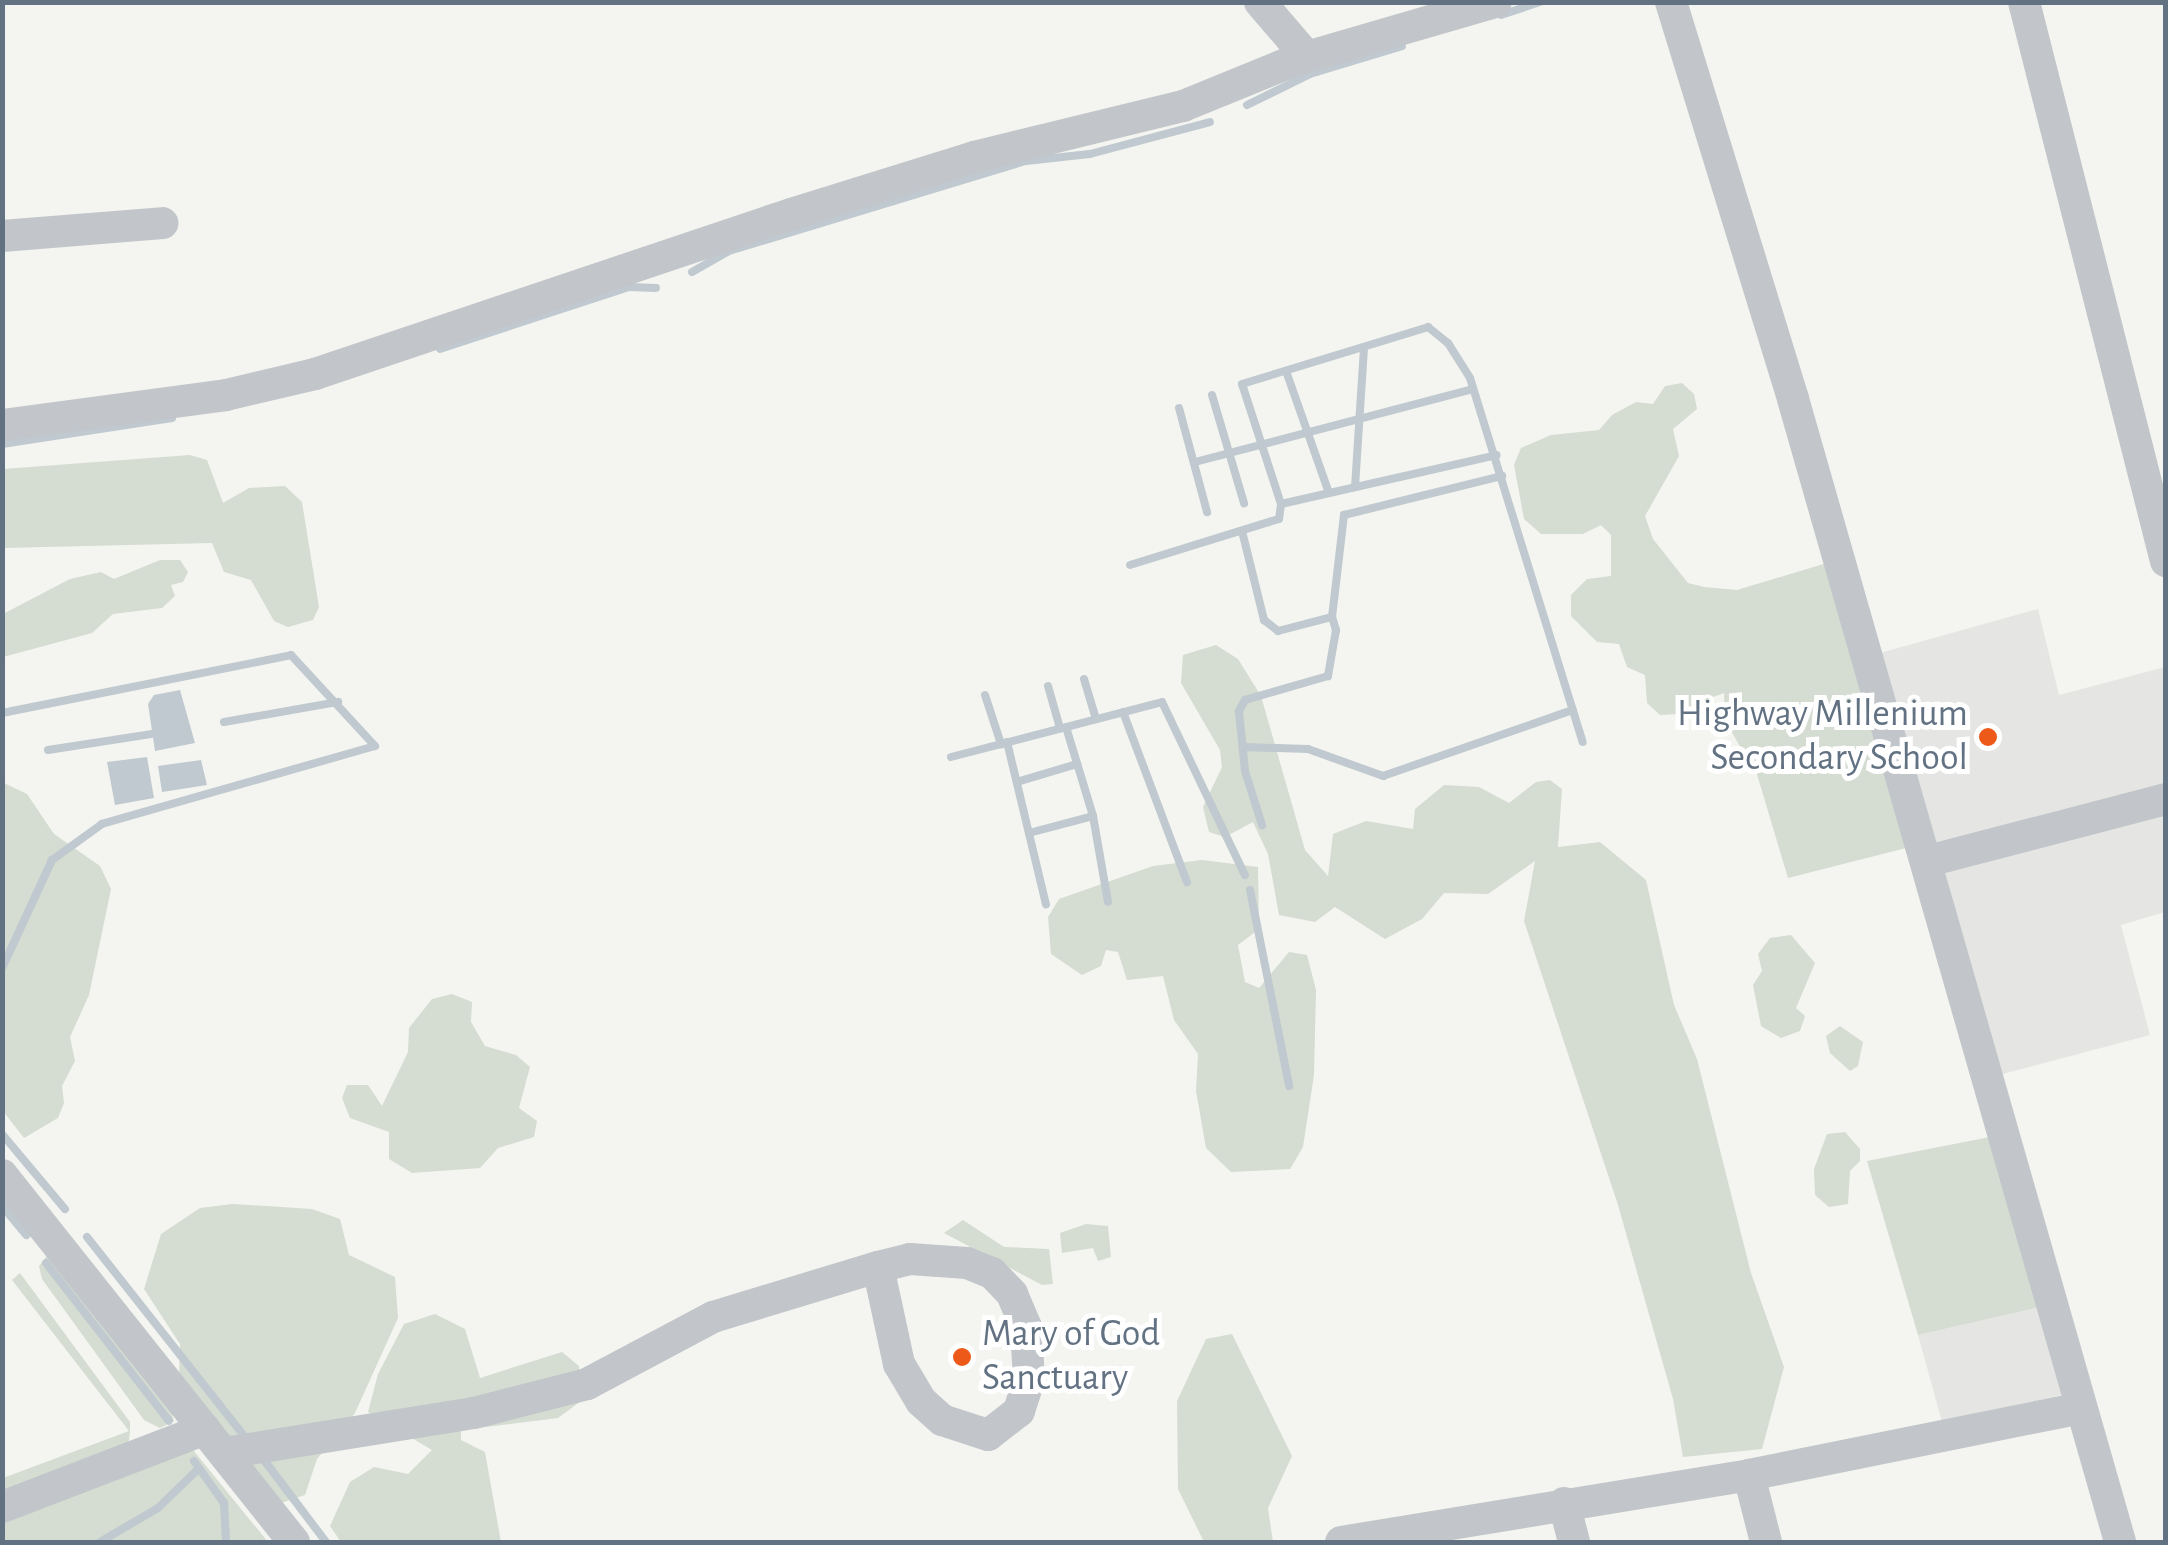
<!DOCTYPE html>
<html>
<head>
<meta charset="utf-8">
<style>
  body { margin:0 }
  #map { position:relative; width:2168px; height:1545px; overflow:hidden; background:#f4f5f0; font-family:"Alegreya Sans",sans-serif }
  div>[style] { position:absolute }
  .built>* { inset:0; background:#e5e6e4 }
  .green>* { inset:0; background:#d5dcd1 }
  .water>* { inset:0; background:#bfc9cf }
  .stream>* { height:8px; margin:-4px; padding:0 4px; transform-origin:4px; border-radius:4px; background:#bfc9cf }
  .minor>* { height:32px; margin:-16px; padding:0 16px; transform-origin:16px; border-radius:16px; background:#c2c5c9 }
  .dots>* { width:28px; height:28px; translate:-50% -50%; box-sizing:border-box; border:5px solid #fff; border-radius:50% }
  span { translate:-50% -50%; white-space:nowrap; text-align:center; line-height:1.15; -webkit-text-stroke:10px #fff; paint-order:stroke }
  .poi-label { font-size:38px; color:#627283 }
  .right { translate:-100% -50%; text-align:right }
  .left { translate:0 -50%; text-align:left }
  .frame { position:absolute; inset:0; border:5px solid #627283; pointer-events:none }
</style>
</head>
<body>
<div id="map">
  <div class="built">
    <i style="clip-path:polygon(2038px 609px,2059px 695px,2165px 667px,2165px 788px,1939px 852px,1880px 653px)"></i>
    <i style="clip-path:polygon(2165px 807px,2165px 912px,2121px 925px,2150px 1035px,1999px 1075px,1944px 867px)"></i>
    <i style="clip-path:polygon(2040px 1307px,2062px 1395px,1942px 1422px,1918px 1335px)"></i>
  </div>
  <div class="green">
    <i style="clip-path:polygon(1682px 383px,1694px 394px,1697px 409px,1673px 429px,1679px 456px,1645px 516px,1653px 539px,1688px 583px,1704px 587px,1737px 590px,1830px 562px,1914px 846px,1788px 878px,1750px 751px,1742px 750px,1725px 720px,1724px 693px,1705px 700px,1697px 713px,1660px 715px,1647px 703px,1645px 675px,1627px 667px,1619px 644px,1597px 642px,1571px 616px,1571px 595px,1587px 579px,1611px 576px,1611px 535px,1601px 525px,1583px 534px,1541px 534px,1524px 519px,1514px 465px,1521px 448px,1551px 435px,1599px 430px,1612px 415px,1636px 402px,1653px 404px,1665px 386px)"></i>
    <i style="clip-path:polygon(190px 455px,207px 460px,223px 503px,249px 488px,285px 486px,302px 502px,319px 607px,313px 620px,288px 627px,274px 621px,251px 580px,224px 572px,212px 543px,3px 548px,3px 469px)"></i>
    <i style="clip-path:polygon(160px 560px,180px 560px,188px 572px,183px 582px,171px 585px,175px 596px,162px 608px,113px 614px,92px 633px,3px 657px,3px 614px,70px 579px,101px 572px,114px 579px)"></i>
    <i style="clip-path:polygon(1216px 645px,1238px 659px,1261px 696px,1305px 850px,1328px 876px,1333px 834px,1366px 821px,1413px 829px,1415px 809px,1444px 785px,1479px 787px,1509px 803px,1536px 782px,1550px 780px,1562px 789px,1558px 847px,1600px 842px,1646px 880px,1674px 1005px,1697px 1059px,1751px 1273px,1784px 1367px,1762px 1449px,1683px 1457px,1673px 1399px,1618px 1205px,1524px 921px,1535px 861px,1488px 894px,1444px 893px,1422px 919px,1385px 939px,1335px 907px,1315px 922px,1279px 915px,1268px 854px,1253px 822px,1225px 837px,1209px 832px,1203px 807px,1222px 767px,1220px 750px,1181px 683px,1183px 655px)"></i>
    <i style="clip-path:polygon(2px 782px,27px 794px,54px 834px,100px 866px,111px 889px,89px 995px,70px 1037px,75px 1061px,62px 1086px,64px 1103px,58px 1118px,24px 1138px,3px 1111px)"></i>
    <i style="clip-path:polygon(1202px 860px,1258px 867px,1259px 929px,1238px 945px,1245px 982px,1259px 988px,1289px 952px,1307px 955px,1316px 990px,1314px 1075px,1303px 1147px,1290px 1169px,1231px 1172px,1206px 1148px,1196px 1091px,1198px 1054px,1174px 1020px,1163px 976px,1127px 980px,1118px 952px,1106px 950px,1101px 966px,1082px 975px,1051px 954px,1048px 917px,1059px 899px,1153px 866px)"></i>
    <i style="clip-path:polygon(1791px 935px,1815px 963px,1796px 1008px,1805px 1016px,1800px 1031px,1781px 1038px,1761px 1026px,1753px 985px,1762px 971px,1758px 954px,1770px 938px)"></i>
    <i style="clip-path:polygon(452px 994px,472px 1002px,471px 1022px,485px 1046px,516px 1055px,530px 1067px,519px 1108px,537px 1121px,534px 1137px,498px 1148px,480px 1168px,412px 1173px,389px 1159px,389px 1132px,350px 1118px,342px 1098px,347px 1085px,368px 1085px,382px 1106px,408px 1052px,409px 1028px,432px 999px)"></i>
    <i style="clip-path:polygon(1840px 1026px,1863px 1042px,1858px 1066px,1850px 1071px,1830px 1053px,1826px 1036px)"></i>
    <i style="clip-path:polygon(1845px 1132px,1860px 1149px,1860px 1161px,1850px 1171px,1848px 1204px,1829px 1207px,1815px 1195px,1814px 1169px,1827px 1134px)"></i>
    <i style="clip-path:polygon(1990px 1137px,2040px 1307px,1918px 1335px,1867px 1161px)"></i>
    <i style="clip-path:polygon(233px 1204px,312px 1209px,340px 1219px,349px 1255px,395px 1277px,398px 1318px,355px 1413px,317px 1459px,305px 1495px,281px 1503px,179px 1380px,180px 1344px,144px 1289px,161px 1234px,200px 1208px)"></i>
    <i style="clip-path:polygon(963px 1220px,1004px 1247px,1049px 1249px,1053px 1284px,1042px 1285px,944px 1233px)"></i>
    <i style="clip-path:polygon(1086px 1224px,1108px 1226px,1111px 1257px,1098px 1261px,1093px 1248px,1062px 1253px,1060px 1233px)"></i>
    <i style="clip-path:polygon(47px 1256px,172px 1414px,174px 1421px,160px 1428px,144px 1420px,42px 1279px,39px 1266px)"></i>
    <i style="clip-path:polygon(20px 1273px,130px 1422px,130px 1432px,128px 1448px,3px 1498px,3px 1478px,129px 1431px,12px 1280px)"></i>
    <i style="clip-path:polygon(435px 1314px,465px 1329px,480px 1378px,562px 1352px,579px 1366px,581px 1401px,558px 1418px,461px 1430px,461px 1440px,485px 1452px,501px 1542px,341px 1542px,330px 1526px,350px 1482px,374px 1467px,408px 1474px,432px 1450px,368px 1412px,378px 1374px,404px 1324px)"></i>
    <i style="clip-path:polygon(1232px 1334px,1292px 1456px,1268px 1508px,1273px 1542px,1204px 1542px,1178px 1489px,1177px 1401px,1206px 1339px)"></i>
    <i style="clip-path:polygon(193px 1450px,268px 1542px,3px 1542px,2px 1519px)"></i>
  </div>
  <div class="water">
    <i style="clip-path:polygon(180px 690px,195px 743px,155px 751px,148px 704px,154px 695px)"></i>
    <i style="clip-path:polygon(147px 757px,154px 798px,115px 805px,107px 762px)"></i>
    <i style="clip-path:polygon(201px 760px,207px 785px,162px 792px,158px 766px)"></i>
  </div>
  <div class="stream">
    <i style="left:1501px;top:15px;width:41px;rotate:-18.4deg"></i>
    <i style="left:1247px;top:105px;width:70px;rotate:-26.2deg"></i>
    <i style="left:1310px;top:74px;width:96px;rotate:-16.9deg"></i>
    <i style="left:692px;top:272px;width:43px;rotate:-29.6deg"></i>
    <i style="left:729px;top:251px;width:310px;rotate:-16.9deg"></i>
    <i style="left:1026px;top:161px;width:64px;rotate:-6.2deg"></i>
    <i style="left:1090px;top:154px;width:124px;rotate:-14.9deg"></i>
    <i style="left:440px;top:349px;width:199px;rotate:-18.2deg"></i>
    <i style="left:629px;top:287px;width:27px;rotate:2deg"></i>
    <i style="left:1286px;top:371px;width:129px;rotate:70.6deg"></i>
    <i style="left:1212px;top:395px;width:113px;rotate:73.5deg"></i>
    <i style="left:1179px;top:408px;width:108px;rotate:74.9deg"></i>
    <i style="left:2px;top:444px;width:172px;rotate:-8.7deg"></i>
    <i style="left:1195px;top:462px;width:287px;rotate:-14.7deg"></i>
    <i style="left:1355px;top:487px;width:140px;rotate:-86.3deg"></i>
    <i style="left:1281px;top:504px;width:221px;rotate:-12.8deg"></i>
    <i style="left:1242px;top:531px;width:92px;rotate:76.1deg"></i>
    <i style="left:1264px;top:620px;width:18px;rotate:38deg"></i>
    <i style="left:1278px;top:631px;width:56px;rotate:-14.5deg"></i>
    <i style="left:1332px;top:617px;width:14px;rotate:73deg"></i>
    <i style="left:1336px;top:630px;width:47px;rotate:99.9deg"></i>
    <i style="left:1328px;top:676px;width:86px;rotate:163.9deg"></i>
    <i style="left:1245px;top:700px;width:13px;rotate:119deg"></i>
    <i style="left:1239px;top:711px;width:60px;rotate:84.3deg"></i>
    <i style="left:1245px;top:771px;width:57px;rotate:72.5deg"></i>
    <i style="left:1130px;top:565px;width:156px;rotate:-17.2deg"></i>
    <i style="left:1279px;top:519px;width:15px;rotate:-82deg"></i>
    <i style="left:1281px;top:504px;width:126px;rotate:-108deg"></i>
    <i style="left:1242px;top:384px;width:195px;rotate:-17deg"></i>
    <i style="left:1428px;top:327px;width:26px;rotate:39deg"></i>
    <i style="left:1448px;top:343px;width:41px;rotate:57.8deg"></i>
    <i style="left:1470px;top:378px;width:381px;rotate:72.8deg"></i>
    <i style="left:1332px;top:617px;width:103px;rotate:-83.3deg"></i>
    <i style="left:1344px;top:515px;width:163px;rotate:-13.9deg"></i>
    <i style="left:1084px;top:679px;width:42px;rotate:73.3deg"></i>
    <i style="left:1048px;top:686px;width:44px;rotate:74.1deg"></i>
    <i style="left:985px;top:695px;width:52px;rotate:71.9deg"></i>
    <i style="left:1123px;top:712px;width:182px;rotate:69.4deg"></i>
    <i style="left:2px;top:713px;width:295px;rotate:-11.3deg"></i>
    <i style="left:291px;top:655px;width:124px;rotate:47.3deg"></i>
    <i style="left:375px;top:746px;width:284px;rotate:164.1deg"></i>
    <i style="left:102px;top:824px;width:62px;rotate:144.2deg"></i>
    <i style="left:52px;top:860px;width:119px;rotate:114.8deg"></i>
    <i style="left:224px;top:722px;width:116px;rotate:-10deg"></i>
    <i style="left:1066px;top:727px;width:93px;rotate:73.1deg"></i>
    <i style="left:1093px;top:816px;width:87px;rotate:80.1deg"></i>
    <i style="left:1007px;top:742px;width:167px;rotate:76.5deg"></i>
    <i style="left:1243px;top:747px;width:65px;rotate:1.8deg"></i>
    <i style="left:1308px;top:749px;width:80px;rotate:19.8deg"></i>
    <i style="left:1383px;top:776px;width:201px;rotate:-19.2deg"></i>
    <i style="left:48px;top:750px;width:104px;rotate:-8.8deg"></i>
    <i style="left:951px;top:757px;width:218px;rotate:-14.6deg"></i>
    <i style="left:1162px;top:702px;width:192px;rotate:64.4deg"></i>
    <i style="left:1017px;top:782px;width:63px;rotate:-16.7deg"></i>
    <i style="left:1029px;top:833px;width:66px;rotate:-14.9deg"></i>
    <i style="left:1250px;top:890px;width:200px;rotate:78.7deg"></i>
    <i style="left:2px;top:1134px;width:98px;rotate:50deg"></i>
    <i style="left:2px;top:1206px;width:38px;rotate:50deg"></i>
    <i style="left:87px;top:1237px;width:255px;rotate:51.7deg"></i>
    <i style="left:46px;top:1263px;width:200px;rotate:52.1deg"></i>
    <i style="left:264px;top:1460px;width:103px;rotate:52.9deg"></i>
    <i style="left:194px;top:1461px;width:52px;rotate:54.5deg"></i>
    <i style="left:224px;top:1503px;width:39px;rotate:87deg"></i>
    <i style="left:100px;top:1542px;width:67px;rotate:-30.4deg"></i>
    <i style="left:158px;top:1508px;width:53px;rotate:-44.2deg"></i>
  </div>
  <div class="minor">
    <i style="left:1260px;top:2px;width:72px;rotate:49.5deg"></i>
    <i style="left:1671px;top:2px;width:415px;rotate:72.9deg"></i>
    <i style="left:1793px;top:399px;width:1189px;rotate:74.03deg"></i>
    <i style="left:2024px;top:2px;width:577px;rotate:75.75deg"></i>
    <i style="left:2px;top:236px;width:161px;rotate:-4.6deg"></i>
    <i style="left:2px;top:425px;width:226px;rotate:-7.6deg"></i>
    <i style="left:226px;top:395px;width:91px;rotate:-13.3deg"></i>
    <i style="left:315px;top:374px;width:502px;rotate:-18.58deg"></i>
    <i style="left:791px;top:214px;width:192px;rotate:-17.3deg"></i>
    <i style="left:974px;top:157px;width:215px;rotate:-13.7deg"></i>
    <i style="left:1183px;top:106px;width:122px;rotate:-22.2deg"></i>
    <i style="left:1296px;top:60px;width:208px;rotate:-16.2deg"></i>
    <i style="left:1928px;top:861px;width:246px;rotate:-14.6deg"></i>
    <i style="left:2px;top:1175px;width:469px;rotate:51.5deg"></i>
    <i style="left:910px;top:1259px;width:57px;rotate:4deg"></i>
    <i style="left:967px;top:1263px;width:27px;rotate:22deg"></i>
    <i style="left:992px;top:1273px;width:29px;rotate:46deg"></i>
    <i style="left:1012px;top:1294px;width:36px;rotate:67deg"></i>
    <i style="left:1026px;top:1327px;width:53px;rotate:86.8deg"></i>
    <i style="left:1029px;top:1380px;width:33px;rotate:108deg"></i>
    <i style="left:1019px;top:1411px;width:39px;rotate:142deg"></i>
    <i style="left:988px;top:1435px;width:48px;rotate:-161.9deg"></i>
    <i style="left:942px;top:1420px;width:28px;rotate:-138deg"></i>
    <i style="left:921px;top:1401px;width:43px;rotate:-120.7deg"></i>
    <i style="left:899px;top:1364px;width:99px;rotate:-102.2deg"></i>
    <i style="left:878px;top:1267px;width:33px;rotate:-14deg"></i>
    <i style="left:224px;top:1453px;width:253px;rotate:-9.1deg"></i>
    <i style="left:474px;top:1413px;width:117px;rotate:-14.4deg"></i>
    <i style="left:587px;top:1384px;width:143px;rotate:-28deg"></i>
    <i style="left:713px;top:1317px;width:172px;rotate:-16.9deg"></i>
    <i style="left:1749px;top:1475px;width:69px;rotate:75.8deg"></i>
    <i style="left:1564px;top:1503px;width:40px;rotate:75.6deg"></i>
    <i style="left:2px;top:1507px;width:217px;rotate:-21deg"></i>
    <i style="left:1341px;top:1542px;width:413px;rotate:-9.3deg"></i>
    <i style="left:1749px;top:1475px;width:338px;rotate:-11.4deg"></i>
  </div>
  <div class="dots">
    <i style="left:1988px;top:737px;background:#ec5919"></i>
    <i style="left:962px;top:1357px;background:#ec5919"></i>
  </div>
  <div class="poi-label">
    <span class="right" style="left:1968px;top:737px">Highway Millenium<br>Secondary School</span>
    <span class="left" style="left:982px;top:1357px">Mary of God<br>Sanctuary</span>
  </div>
  <div class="frame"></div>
</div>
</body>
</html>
